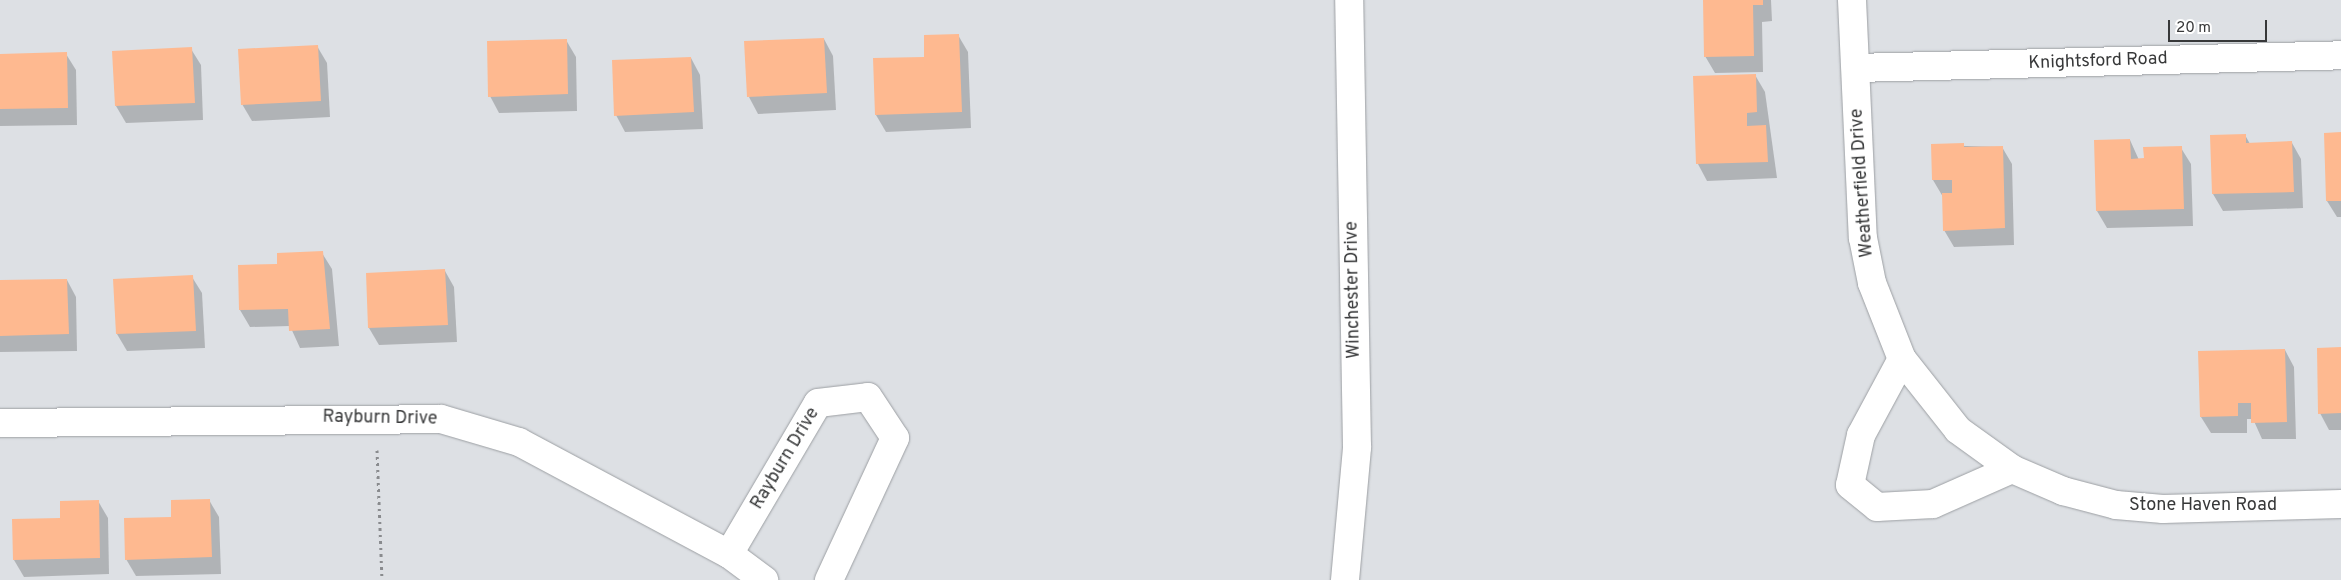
<!DOCTYPE html>
<html>
<head>
<meta charset="utf-8">
<style>
  body { margin:0 }
  #map { position:relative; width:2341px; height:580px; overflow:hidden; background:#dde0e4; font-family:Overpass,sans-serif }
  div>[style] { position:absolute }
  .shadow>* { inset:0; background:#0003 }
  .building>* { inset:0; background:#feb990 }
  .path>* { height:3px; margin-top:-1.5px; transform-origin:0; background:repeating-linear-gradient(90deg,#898b8e 0 2.5px,transparent 0 6.5px) }
  .roads { filter:drop-shadow(0 0 1px #9c9fa3) drop-shadow(0 0 1px #9c9fa3) }
  .street>* { height:28px; margin:-14px; padding:0 14px; transform-origin:14px; border-radius:14px; background:#fff }
  span { translate:-50% -50%; white-space:nowrap; text-align:center; line-height:1.15; -webkit-text-stroke:4px #fff; paint-order:stroke }
  .street-label { font-size:18px; color:#373839 }
  .scale { position:absolute; left:2168px; top:20px; width:99px; height:22px; box-sizing:border-box; border:2px solid #373839; border-top:0; padding-left:6px; font-size:15px; line-height:18px; white-space:nowrap; color:#373839; -webkit-text-stroke:4px #fff; paint-order:stroke }
</style>
</head>
<body>
<div id="map">
  <div class="shadow">
    <i style="clip-path:polygon(1704px 0,1771px 0,1772px 21px,1762px 22px,1763px 72px,1715px 73px,1705px 56px)"></i>
    <i style="clip-path:polygon(958px 35px,968px 52px,971px 128px,886px 132px,876px 115px,926px 58px)"></i>
    <i style="clip-path:polygon(824px 39px,833px 56px,836px 110px,758px 114px,749px 97px)"></i>
    <i style="clip-path:polygon(566px 40px,576px 57px,577px 111px,499px 113px,490px 96px)"></i>
    <i style="clip-path:polygon(317px 46px,327px 63px,330px 117px,252px 121px,242px 104px)"></i>
    <i style="clip-path:polygon(191px 49px,201px 65px,203px 120px,126px 123px,116px 106px,114px 52px)"></i>
    <i style="clip-path:polygon(66px 54px,76px 70px,77px 125px,0 126px,0 55px)"></i>
    <i style="clip-path:polygon(691px 58px,700px 75px,703px 129px,625px 132px,616px 115px)"></i>
    <i style="clip-path:polygon(1755px 75px,1765px 92px,1777px 178px,1707px 181px,1698px 164px,1694px 78px)"></i>
    <i style="clip-path:polygon(2341px 133px,2341px 217px,2337px 217px,2327px 201px)"></i>
    <i style="clip-path:polygon(2245px 135px,2250px 144px,2292px 143px,2301px 159px,2303px 208px,2223px 211px,2213px 194px,2211px 137px)"></i>
    <i style="clip-path:polygon(2130px 140px,2139px 160px,2181px 148px,2191px 164px,2193px 226px,2107px 228px,2097px 211px,2095px 142px)"></i>
    <i style="clip-path:polygon(1932px 145px,2002px 147px,2012px 164px,2014px 245px,1954px 247px,1944px 230px,1943px 197px,1933px 180px)"></i>
    <i style="clip-path:polygon(322px 253px,332px 269px,339px 346px,300px 348px,290px 326px,250px 327px,240px 310px,239px 266px,279px 265px)"></i>
    <i style="clip-path:polygon(445px 271px,454px 287px,457px 342px,379px 345px,369px 328px,367px 274px)"></i>
    <i style="clip-path:polygon(192px 277px,202px 293px,205px 348px,127px 351px,117px 334px,114px 280px)"></i>
    <i style="clip-path:polygon(67px 280px,76px 297px,77px 351px,0 352px,0 281px)"></i>
    <i style="clip-path:polygon(2341px 348px,2341px 430px,2329px 430px,2320px 413px)"></i>
    <i style="clip-path:polygon(2285px 350px,2294px 367px,2296px 439px,2262px 439px,2253px 419px,2247px 419px,2247px 433px,2211px 433px,2201px 417px)"></i>
    <i style="clip-path:polygon(209px 500px,219px 517px,221px 574px,136px 576px,126px 559px,173px 518px)"></i>
    <i style="clip-path:polygon(98px 501px,108px 518px,109px 574px,24px 577px,14px 560px,61px 519px)"></i>
  </div>
  <div class="building">
    <i style="clip-path:polygon(1703px 0,1763px 0,1763px 5px,1753px 5px,1754px 56px,1704px 57px)"></i>
    <i style="clip-path:polygon(959px 34px,962px 112px,875px 115px,873px 58px,924px 57px,924px 35px)"></i>
    <i style="clip-path:polygon(824px 38px,827px 93px,747px 97px,744px 41px)"></i>
    <i style="clip-path:polygon(567px 39px,568px 94px,488px 97px,487px 41px)"></i>
    <i style="clip-path:polygon(318px 45px,321px 101px,241px 105px,238px 49px)"></i>
    <i style="clip-path:polygon(192px 47px,195px 103px,115px 106px,112px 51px)"></i>
    <i style="clip-path:polygon(67px 52px,68px 108px,0 109px,0 54px)"></i>
    <i style="clip-path:polygon(691px 57px,694px 112px,614px 116px,612px 60px)"></i>
    <i style="clip-path:polygon(1756px 74px,1757px 112px,1747px 113px,1747px 126px,1766px 125px,1768px 162px,1696px 164px,1693px 76px)"></i>
    <i style="clip-path:polygon(2341px 132px,2341px 201px,2326px 201px,2324px 133px)"></i>
    <i style="clip-path:polygon(2246px 134px,2246px 143px,2292px 141px,2294px 192px,2212px 194px,2210px 135px)"></i>
    <i style="clip-path:polygon(2130px 139px,2131px 159px,2144px 158px,2143px 147px,2182px 146px,2184px 209px,2096px 211px,2094px 140px)"></i>
    <i style="clip-path:polygon(1964px 143px,1964px 147px,2003px 146px,2005px 228px,1943px 231px,1942px 193px,1952px 193px,1952px 180px,1932px 180px,1931px 144px)"></i>
    <i style="clip-path:polygon(323px 251px,330px 329px,289px 331px,288px 309px,239px 310px,238px 265px,277px 264px,277px 253px)"></i>
    <i style="clip-path:polygon(445px 269px,448px 325px,368px 328px,366px 273px)"></i>
    <i style="clip-path:polygon(193px 275px,196px 331px,116px 334px,113px 279px)"></i>
    <i style="clip-path:polygon(67px 279px,69px 334px,0 336px,0 280px)"></i>
    <i style="clip-path:polygon(2341px 347px,2341px 413px,2318px 414px,2317px 348px)"></i>
    <i style="clip-path:polygon(2285px 349px,2287px 422px,2251px 423px,2251px 403px,2238px 403px,2238px 416px,2200px 417px,2198px 351px)"></i>
    <i style="clip-path:polygon(210px 499px,212px 557px,125px 560px,124px 518px,171px 517px,171px 500px)"></i>
    <i style="clip-path:polygon(99px 500px,100px 558px,13px 560px,12px 519px,60px 518px,60px 501px)"></i>
  </div>
  <div class="path">
    <i style="left:377px;top:450px;width:130px;rotate:87.8deg"></i>
  </div>
  <div class="roads">
    <div class="street">
      <i style="left:1852px;top:0;width:238px;rotate:87.4deg"></i>
      <i style="left:1863px;top:238px;width:46px;rotate:78.7deg"></i>
      <i style="left:1872px;top:283px;width:82px;rotate:68.5deg"></i>
      <i style="left:1902px;top:359px;width:90px;rotate:51.7deg"></i>
      <i style="left:1958px;top:430px;width:67px;rotate:35.8deg"></i>
      <i style="left:2012px;top:469px;width:56px;rotate:23.3deg"></i>
      <i style="left:2063px;top:491px;width:55px;rotate:14.8deg"></i>
      <i style="left:2116px;top:505px;width:47px;rotate:4.9deg"></i>
      <i style="left:2163px;top:509px;width:178px;rotate:-1.6deg"></i>
      <i style="left:1856px;top:68px;width:485px;rotate:-1.5deg"></i>
      <i style="left:1902px;top:359px;width:86px;rotate:118.3deg"></i>
      <i style="left:1861px;top:435px;width:51px;rotate:102.4deg"></i>
      <i style="left:1850px;top:485px;width:35px;rotate:39deg"></i>
      <i style="left:1877px;top:507px;width:56px;rotate:-3.1deg"></i>
      <i style="left:1933px;top:504px;width:86px;rotate:-23.9deg"></i>
      <i style="left:0;top:423px;width:441px;rotate:-0.5deg"></i>
      <i style="left:441px;top:419px;width:81px;rotate:16.4deg"></i>
      <i style="left:519px;top:442px;width:238px;rotate:28.1deg"></i>
      <i style="left:729px;top:554px;width:44px;rotate:36.6deg"></i>
      <i style="left:729px;top:554px;width:175px;rotate:-59.5deg"></i>
      <i style="left:818px;top:403px;width:50px;rotate:-6.8deg"></i>
      <i style="left:868px;top:397px;width:49px;rotate:56.6deg"></i>
      <i style="left:895px;top:438px;width:157px;rotate:114.9deg"></i>
      <i style="left:1345px;top:580px;width:134px;rotate:-84.8deg"></i>
      <i style="left:1357px;top:447px;width:447px;rotate:-91deg"></i>
    </div>
  </div>
  <div class="street-label">
    <span style="left:2098px;top:62px;rotate:-2deg">Knightsford Road</span>
    <span style="left:1863px;top:183px;rotate:-94deg">Weatherfield Drive</span>
    <span style="left:1354px;top:290px;rotate:-91deg">Winchester Drive</span>
    <span style="left:380px;top:419px;rotate:1deg">Rayburn Drive</span>
    <span style="left:786px;top:459px;rotate:-59deg">Rayburn Drive</span>
    <span style="left:2203px;top:506px">Stone Haven Road</span>
  </div>
  <div class="scale">20 m</div>
</div>
</body>
</html>
